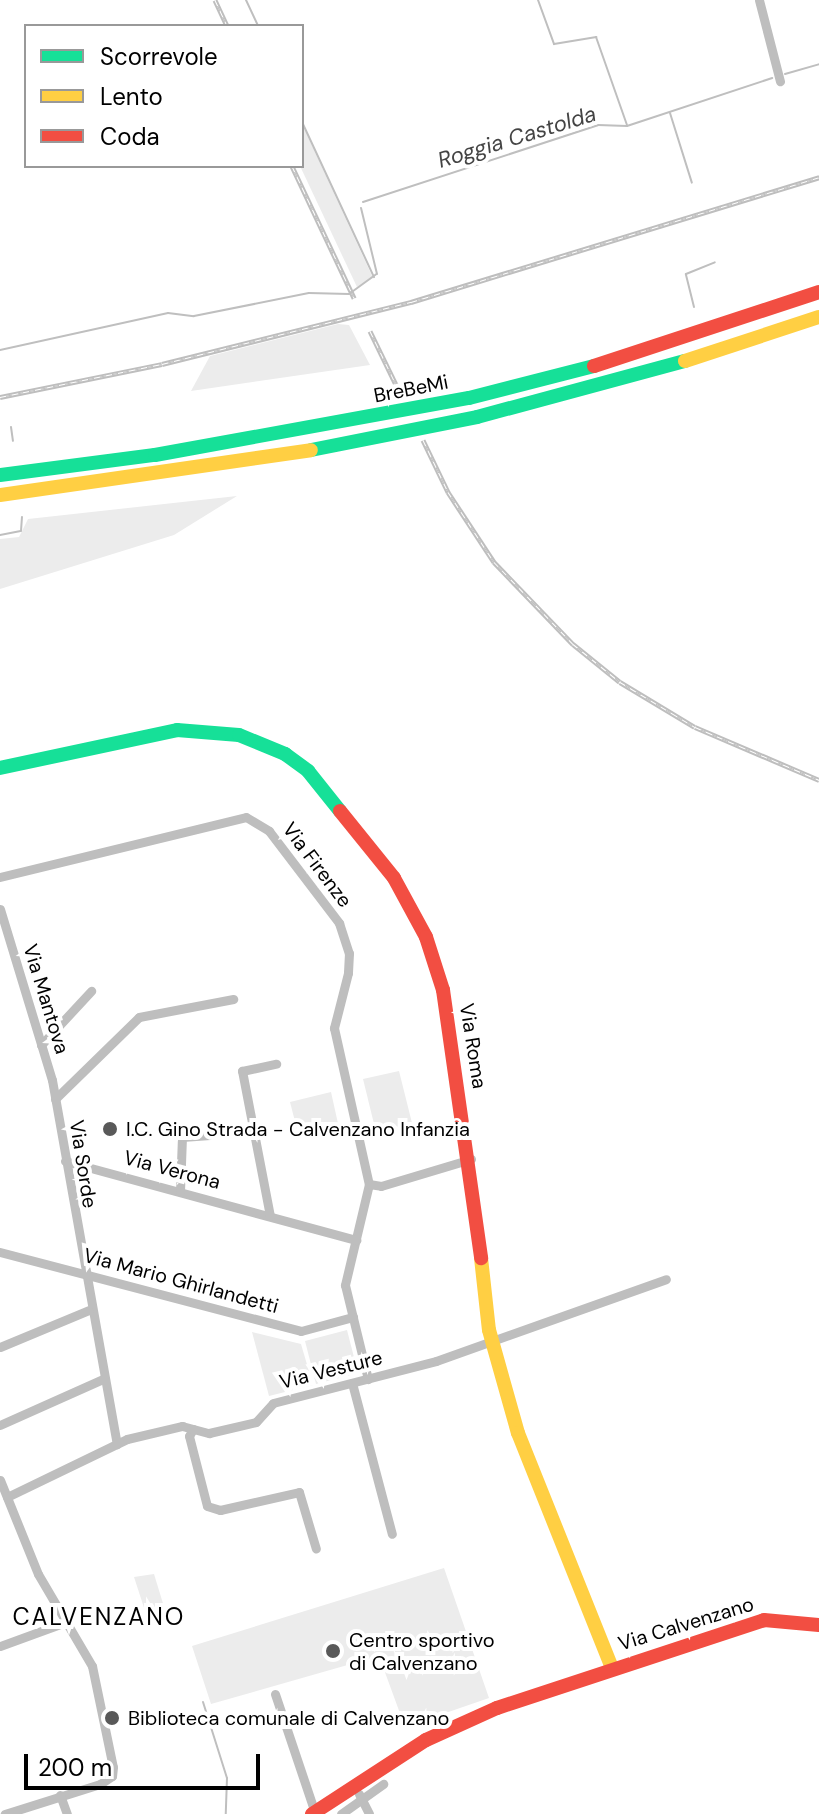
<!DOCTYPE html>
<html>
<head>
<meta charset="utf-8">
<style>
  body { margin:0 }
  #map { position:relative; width:819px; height:1814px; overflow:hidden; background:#fff; font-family:"DM Sans",sans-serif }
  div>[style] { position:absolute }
  .green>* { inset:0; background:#ececec }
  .stream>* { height:2px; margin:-1px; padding:0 1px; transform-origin:1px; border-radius:1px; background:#bfbfbf }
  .street>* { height:9px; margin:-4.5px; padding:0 4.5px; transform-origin:4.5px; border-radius:4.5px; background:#bebebe }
  .fast>* { height:14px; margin:-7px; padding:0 7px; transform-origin:7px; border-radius:7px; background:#16e098 }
  .slow>* { height:14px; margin:-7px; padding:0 7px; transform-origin:7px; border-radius:7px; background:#ffcf43 }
  .jam>* { height:14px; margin:-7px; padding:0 7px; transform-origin:7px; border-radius:7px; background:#f24e42 }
  .rail>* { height:5px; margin-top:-2.5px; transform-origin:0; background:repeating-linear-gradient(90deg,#fff 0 6px,#bebebe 0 12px); box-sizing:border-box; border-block:2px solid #bebebe }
  .dots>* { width:22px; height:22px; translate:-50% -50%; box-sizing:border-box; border:4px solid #fff; border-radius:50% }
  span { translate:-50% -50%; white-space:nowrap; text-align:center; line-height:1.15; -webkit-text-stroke:8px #fff; paint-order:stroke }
  .street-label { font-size:20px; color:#000 }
  .poi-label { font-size:20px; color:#000 }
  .left { translate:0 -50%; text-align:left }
  .water-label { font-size:22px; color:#444; font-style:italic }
  .quarter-label { font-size:24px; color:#000; letter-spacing:2px }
  .legend { position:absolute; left:24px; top:24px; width:280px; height:144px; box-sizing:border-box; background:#fff; border:2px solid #999; margin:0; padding:10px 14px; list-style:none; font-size:24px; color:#000 }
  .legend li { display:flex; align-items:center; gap:16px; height:40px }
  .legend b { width:40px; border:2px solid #999 }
  .scale { position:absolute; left:24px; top:1754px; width:236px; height:36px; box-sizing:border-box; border:4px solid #000; border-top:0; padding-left:10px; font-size:24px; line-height:28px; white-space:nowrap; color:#000; -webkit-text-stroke:6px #fff; paint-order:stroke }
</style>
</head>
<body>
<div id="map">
  <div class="green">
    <i style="clip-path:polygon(302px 124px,373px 278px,357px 287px,300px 166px)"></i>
    <i style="clip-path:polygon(338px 324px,349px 325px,370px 365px,191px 391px,210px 356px)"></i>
    <i style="clip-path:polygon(237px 496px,174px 535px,0 589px,0 539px,19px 537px,28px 519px)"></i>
    <i style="clip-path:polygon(399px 1071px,412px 1123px,376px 1132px,363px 1079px)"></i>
    <i style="clip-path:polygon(331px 1092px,339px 1128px,299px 1137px,290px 1102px)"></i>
    <i style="clip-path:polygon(347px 1330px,358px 1373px,316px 1384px,305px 1341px)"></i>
    <i style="clip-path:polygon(252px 1332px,301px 1344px,313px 1385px,269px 1396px)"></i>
    <i style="clip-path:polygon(444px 1568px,489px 1698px,405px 1727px,379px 1656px,211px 1704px,192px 1646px)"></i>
    <i style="clip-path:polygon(154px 1574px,165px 1610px,147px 1617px,134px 1577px)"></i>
  </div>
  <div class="stream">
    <i style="left:246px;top:0;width:29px;rotate:65deg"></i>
    <i style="left:538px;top:0;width:47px;rotate:70deg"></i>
    <i style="left:554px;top:44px;width:43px;rotate:-9.5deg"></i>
    <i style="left:596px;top:37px;width:93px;rotate:70.6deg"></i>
    <i style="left:785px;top:74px;width:35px;rotate:-16deg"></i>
    <i style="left:670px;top:113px;width:73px;rotate:72.6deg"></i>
    <i style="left:302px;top:122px;width:171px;rotate:65.1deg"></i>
    <i style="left:363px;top:202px;width:247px;rotate:-18.1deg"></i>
    <i style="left:598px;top:125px;width:29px;rotate:2deg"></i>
    <i style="left:627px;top:126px;width:153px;rotate:-18.3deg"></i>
    <i style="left:694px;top:307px;width:34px;rotate:-104deg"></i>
    <i style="left:686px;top:274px;width:31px;rotate:-22deg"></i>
    <i style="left:0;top:350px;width:172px;rotate:-12.4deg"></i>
    <i style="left:168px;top:313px;width:26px;rotate:7deg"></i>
    <i style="left:194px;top:316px;width:117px;rotate:-11.3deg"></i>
    <i style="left:309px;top:293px;width:40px;rotate:1.4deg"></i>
    <i style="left:349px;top:294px;width:34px;rotate:-36deg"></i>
    <i style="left:377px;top:274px;width:68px;rotate:-103.6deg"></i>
    <i style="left:11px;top:427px;width:14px;rotate:82deg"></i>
    <i style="left:0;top:535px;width:21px;rotate:-11deg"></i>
    <i style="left:21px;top:531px;width:14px;rotate:-86deg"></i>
    <i style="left:203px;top:1702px;width:80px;rotate:72.5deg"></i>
    <i style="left:227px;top:1778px;width:36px;rotate:92deg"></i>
  </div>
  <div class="street">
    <i style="left:759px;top:0;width:84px;rotate:75.5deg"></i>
    <i style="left:0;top:877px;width:253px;rotate:-13.7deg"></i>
    <i style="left:246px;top:817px;width:27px;rotate:31deg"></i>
    <i style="left:269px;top:831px;width:116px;rotate:52.7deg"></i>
    <i style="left:339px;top:923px;width:32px;rotate:72deg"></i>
    <i style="left:349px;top:953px;width:20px;rotate:93deg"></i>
    <i style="left:348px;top:973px;width:57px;rotate:104.3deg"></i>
    <i style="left:334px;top:1028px;width:160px;rotate:77.4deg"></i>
    <i style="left:369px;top:1184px;width:104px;rotate:103.4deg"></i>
    <i style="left:345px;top:1285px;width:97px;rotate:76.3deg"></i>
    <i style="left:0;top:909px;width:179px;rotate:73.1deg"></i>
    <i style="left:52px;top:1080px;width:370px;rotate:79.9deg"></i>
    <i style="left:41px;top:1045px;width:74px;rotate:-47.2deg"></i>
    <i style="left:55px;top:1099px;width:117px;rotate:-44.3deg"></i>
    <i style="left:139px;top:1017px;width:96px;rotate:-10.8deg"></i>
    <i style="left:65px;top:1161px;width:302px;rotate:15.2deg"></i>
    <i style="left:369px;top:1184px;width:12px;rotate:9deg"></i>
    <i style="left:381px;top:1186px;width:94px;rotate:-16.7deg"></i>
    <i style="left:180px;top:1191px;width:54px;rotate:-87.9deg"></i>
    <i style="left:182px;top:1137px;width:28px;rotate:-4deg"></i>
    <i style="left:270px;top:1216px;width:148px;rotate:-100.9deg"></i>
    <i style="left:242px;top:1071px;width:35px;rotate:-12deg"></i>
    <i style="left:0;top:1252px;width:311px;rotate:14.7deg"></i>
    <i style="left:301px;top:1331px;width:54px;rotate:-15.1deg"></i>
    <i style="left:0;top:1347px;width:96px;rotate:-22.6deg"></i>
    <i style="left:352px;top:1383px;width:156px;rotate:75.2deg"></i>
    <i style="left:0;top:1425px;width:113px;rotate:-24.1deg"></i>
    <i style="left:193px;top:1429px;width:8px;rotate:120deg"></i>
    <i style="left:189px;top:1436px;width:72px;rotate:75.6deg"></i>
    <i style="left:207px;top:1506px;width:14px;rotate:17deg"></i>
    <i style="left:220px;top:1510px;width:81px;rotate:-12.8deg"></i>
    <i style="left:299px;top:1492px;width:59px;rotate:73.4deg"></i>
    <i style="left:0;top:1480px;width:101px;rotate:68deg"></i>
    <i style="left:38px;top:1574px;width:107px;rotate:59.6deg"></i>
    <i style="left:92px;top:1666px;width:103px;rotate:78.3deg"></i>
    <i style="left:113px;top:1767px;width:9px;rotate:96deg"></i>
    <i style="left:112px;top:1776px;width:14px;rotate:146deg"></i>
    <i style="left:100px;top:1784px;width:100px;rotate:162.5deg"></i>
    <i style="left:7px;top:1497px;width:133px;rotate:-25.8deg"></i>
    <i style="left:127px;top:1439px;width:57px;rotate:-13.3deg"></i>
    <i style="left:182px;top:1426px;width:28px;rotate:15deg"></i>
    <i style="left:209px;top:1433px;width:48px;rotate:-13.2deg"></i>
    <i style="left:256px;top:1422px;width:25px;rotate:-48deg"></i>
    <i style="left:273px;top:1403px;width:168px;rotate:-14.4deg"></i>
    <i style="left:436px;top:1361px;width:244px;rotate:-19.6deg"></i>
    <i style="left:0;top:1646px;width:70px;rotate:-20deg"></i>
    <i style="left:275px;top:1694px;width:126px;rotate:71.4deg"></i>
    <i style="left:359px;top:1794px;width:22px;rotate:63deg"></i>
    <i style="left:60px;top:1795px;width:20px;rotate:70deg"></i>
    <i style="left:341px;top:1814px;width:52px;rotate:-35.5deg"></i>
  </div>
  <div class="fast">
    <i style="left:311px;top:450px;width:169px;rotate:-11.2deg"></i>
    <i style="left:477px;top:417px;width:215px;rotate:-15.1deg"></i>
    <i style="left:0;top:475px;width:156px;rotate:-7.4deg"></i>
    <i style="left:155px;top:455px;width:319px;rotate:-10.3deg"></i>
    <i style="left:469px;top:398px;width:129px;rotate:-14.4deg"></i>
    <i style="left:0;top:768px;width:181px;rotate:-12.1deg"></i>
    <i style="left:177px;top:730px;width:62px;rotate:4.6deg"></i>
    <i style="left:239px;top:735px;width:50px;rotate:22.4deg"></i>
    <i style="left:285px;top:754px;width:29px;rotate:36deg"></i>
    <i style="left:308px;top:771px;width:51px;rotate:51.3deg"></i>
  </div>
  <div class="slow">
    <i style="left:685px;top:361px;width:141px;rotate:-18.2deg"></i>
    <i style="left:0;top:495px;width:314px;rotate:-8.2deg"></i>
    <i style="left:481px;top:1258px;width:72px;rotate:83.7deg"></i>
    <i style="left:489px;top:1330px;width:107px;rotate:74.3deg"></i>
    <i style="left:518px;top:1433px;width:253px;rotate:68.2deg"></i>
  </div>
  <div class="jam">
    <i style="left:594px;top:366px;width:237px;rotate:-18.2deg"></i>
    <i style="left:340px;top:811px;width:86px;rotate:51.1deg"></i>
    <i style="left:394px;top:878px;width:67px;rotate:61.5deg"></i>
    <i style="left:426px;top:937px;width:56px;rotate:72.2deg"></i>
    <i style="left:443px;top:990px;width:271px;rotate:81.9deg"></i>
    <i style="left:312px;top:1814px;width:136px;rotate:-33deg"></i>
    <i style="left:426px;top:1740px;width:78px;rotate:-24.3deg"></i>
    <i style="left:497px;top:1708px;width:281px;rotate:-18.2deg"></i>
    <i style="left:764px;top:1620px;width:55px;rotate:5.2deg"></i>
  </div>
  <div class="rail">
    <i style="left:215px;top:0;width:29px;rotate:65deg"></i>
    <i style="left:292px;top:166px;width:146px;rotate:64.8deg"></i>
    <i style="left:370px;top:331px;width:76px;rotate:64.1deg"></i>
    <i style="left:0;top:397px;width:165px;rotate:-11.5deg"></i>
    <i style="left:162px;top:364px;width:257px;rotate:-14deg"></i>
    <i style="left:411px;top:302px;width:427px;rotate:-17deg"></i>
    <i style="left:423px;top:440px;width:58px;rotate:64.3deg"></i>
    <i style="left:448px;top:492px;width:84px;rotate:56.7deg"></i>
    <i style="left:494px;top:562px;width:114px;rotate:46.1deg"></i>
    <i style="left:573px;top:644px;width:60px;rotate:39deg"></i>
    <i style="left:620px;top:682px;width:87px;rotate:31deg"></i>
    <i style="left:695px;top:727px;width:135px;rotate:23.1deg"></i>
  </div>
  <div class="dots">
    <i style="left:110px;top:1129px;background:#595959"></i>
    <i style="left:333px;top:1651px;background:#595959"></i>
    <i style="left:112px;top:1718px;background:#595959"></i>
  </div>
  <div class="street-label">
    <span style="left:411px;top:389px;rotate:-11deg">BreBeMi</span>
    <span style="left:317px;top:865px;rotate:53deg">Via Firenze</span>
    <span style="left:46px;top:999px;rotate:73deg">Via Mantova</span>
    <span style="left:473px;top:1046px;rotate:81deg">Via Roma</span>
    <span style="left:83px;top:1164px;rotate:81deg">Via Sorde</span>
    <span style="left:172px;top:1170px;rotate:15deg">Via Verona</span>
    <span style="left:181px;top:1281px;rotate:15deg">Via Mario Ghirlandetti</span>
    <span style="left:331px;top:1370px;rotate:-14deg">Via Vesture</span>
    <span style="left:686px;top:1624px;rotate:-17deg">Via Calvenzano</span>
  </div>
  <div class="poi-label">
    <span class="left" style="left:126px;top:1129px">I.C. Gino Strada - Calvenzano Infanzia</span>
    <span class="left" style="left:349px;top:1652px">Centro sportivo<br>di Calvenzano</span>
    <span class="left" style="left:128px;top:1718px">Biblioteca comunale di Calvenzano</span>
  </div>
  <div class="water-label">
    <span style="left:517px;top:137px;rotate:-17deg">Roggia Castolda</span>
  </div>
  <div class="quarter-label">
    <span style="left:99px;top:1617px">CALVENZANO</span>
  </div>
  <ul class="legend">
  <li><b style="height:10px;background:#16e098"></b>Scorrevole</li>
  <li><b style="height:10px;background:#ffcf43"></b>Lento</li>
  <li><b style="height:10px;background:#f24e42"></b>Coda</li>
  </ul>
  <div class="scale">200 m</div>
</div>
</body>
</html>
